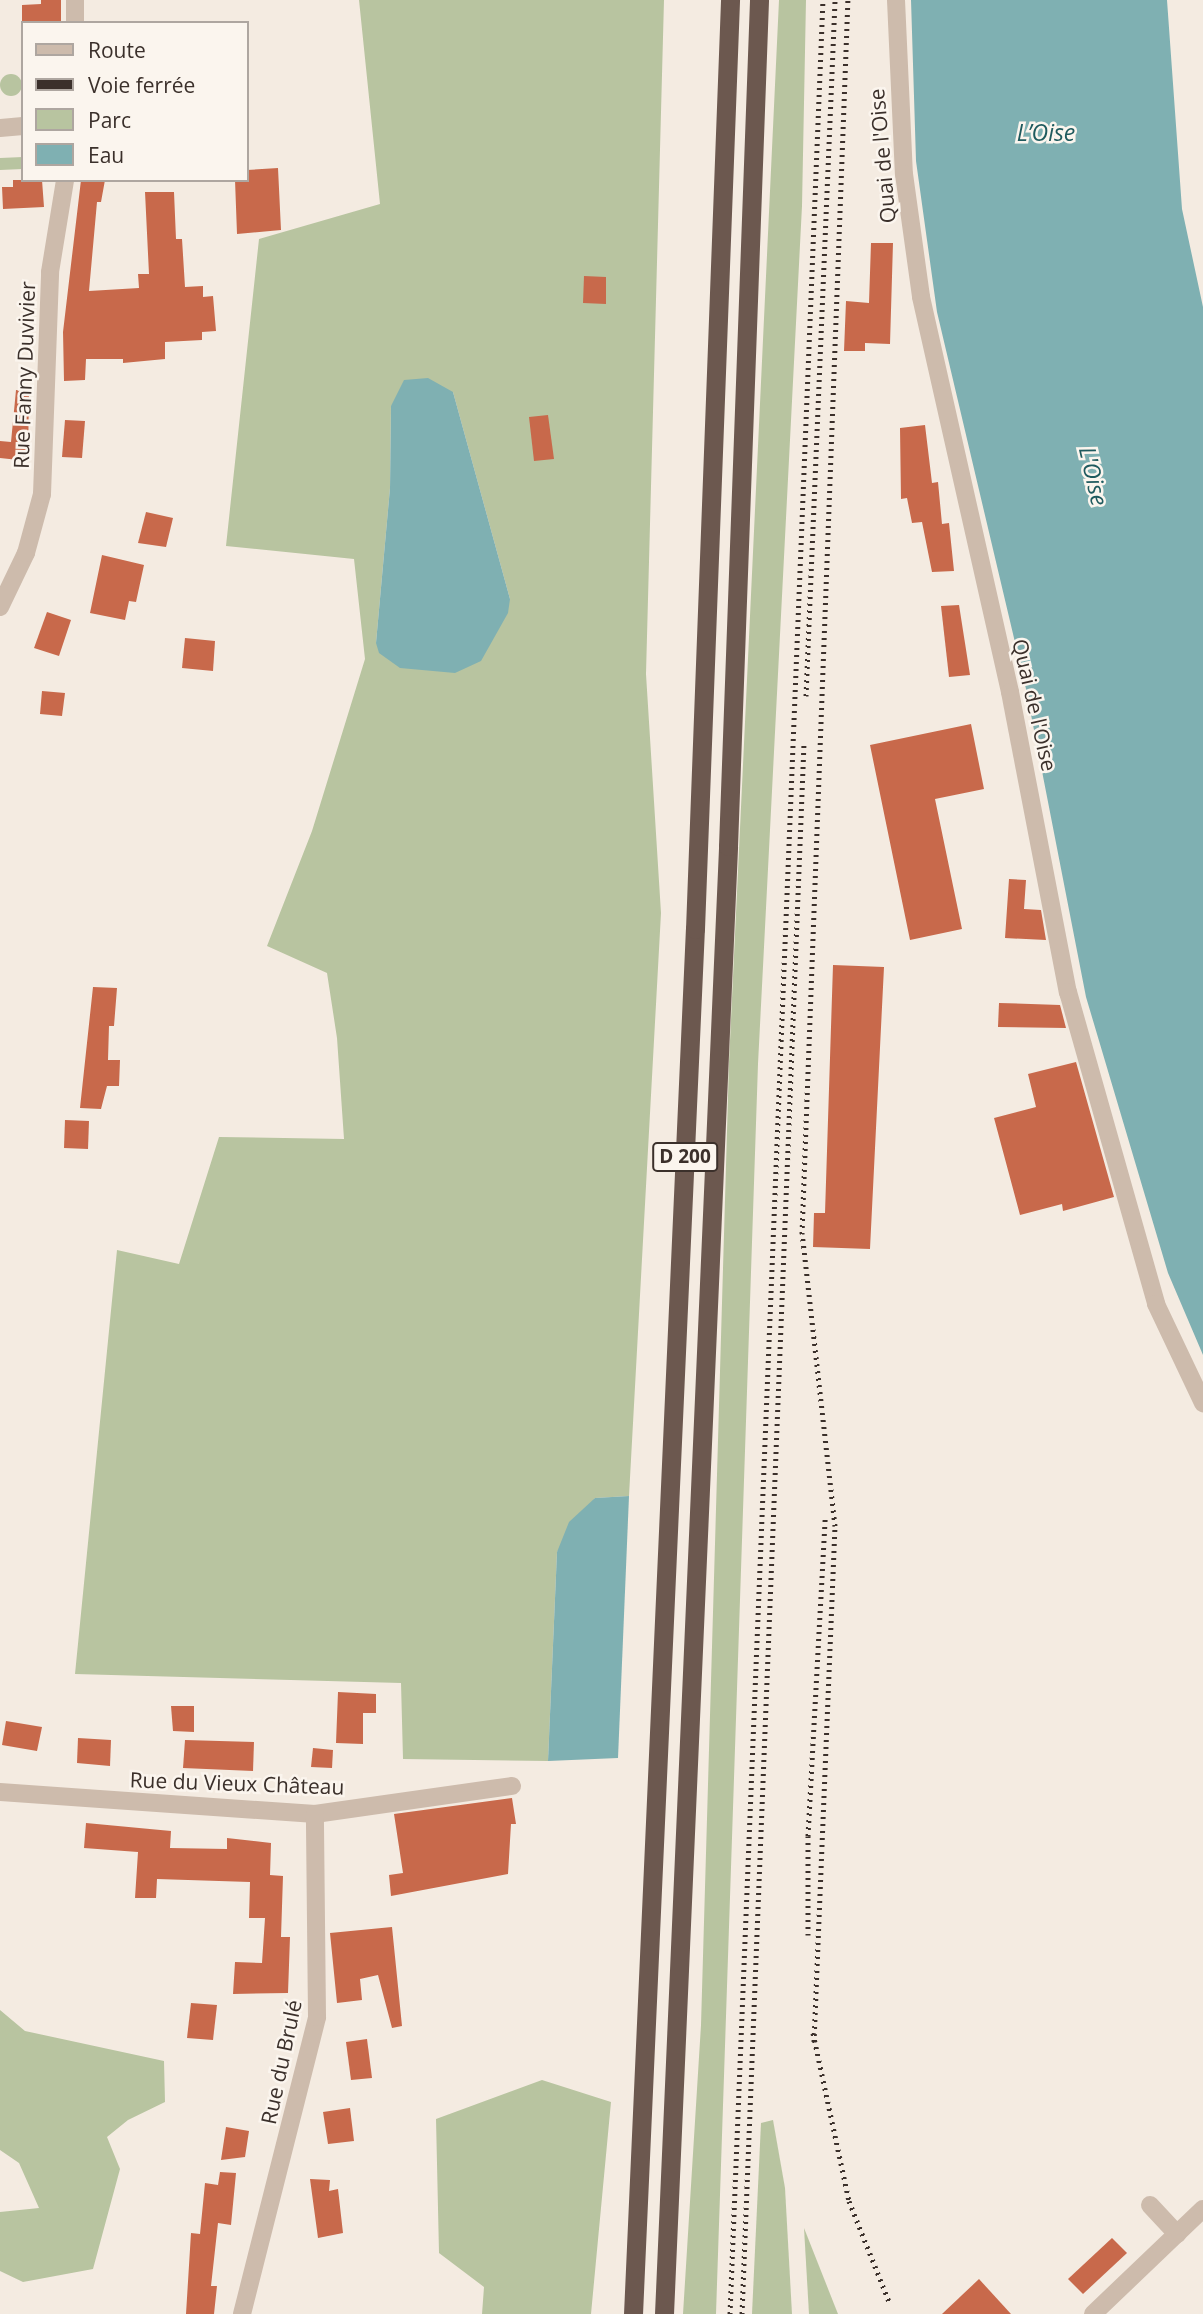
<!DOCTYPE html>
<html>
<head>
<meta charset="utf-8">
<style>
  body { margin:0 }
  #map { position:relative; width:1203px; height:2314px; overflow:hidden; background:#f4ebe1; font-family:"Open Sans",sans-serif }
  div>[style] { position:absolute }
  .green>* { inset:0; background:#b8c4a0 }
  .round { border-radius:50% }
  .water>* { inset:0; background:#7fb0b2 }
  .building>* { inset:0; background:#c8694b }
  .minor>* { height:18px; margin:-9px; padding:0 9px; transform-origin:9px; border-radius:9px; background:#cdbbac }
  .trunk>* { height:19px; margin:-9.5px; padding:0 9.5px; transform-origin:9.5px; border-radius:9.5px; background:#6c584f }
  .rail>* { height:5px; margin-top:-2.5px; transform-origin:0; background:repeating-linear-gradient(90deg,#3b302b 0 2px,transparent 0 7px) }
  span { translate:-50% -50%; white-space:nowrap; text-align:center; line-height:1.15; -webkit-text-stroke:5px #fbf5ee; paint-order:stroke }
  .shield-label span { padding:2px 5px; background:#fbf5ee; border:2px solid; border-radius:5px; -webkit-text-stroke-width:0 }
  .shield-label { font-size:19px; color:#3b302b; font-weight:700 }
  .street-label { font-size:21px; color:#3b302b }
  .water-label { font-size:23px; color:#1f5a5e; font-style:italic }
  .legend { position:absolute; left:21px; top:21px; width:228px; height:161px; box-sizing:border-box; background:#fbf5ee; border:2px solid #aea6a0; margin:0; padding:9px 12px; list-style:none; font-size:21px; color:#3b302b }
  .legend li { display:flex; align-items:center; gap:14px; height:35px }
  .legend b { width:35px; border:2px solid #aea6a0 }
</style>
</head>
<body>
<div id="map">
  <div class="green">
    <i style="clip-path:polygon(evenodd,359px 0,664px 0,646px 674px,661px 913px,629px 1496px,595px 1498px,557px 1552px,548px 1761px,403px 1759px,401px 1683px,75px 1674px,117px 1250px,179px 1264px,219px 1137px,344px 1139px,337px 1038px,327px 973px,267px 946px,312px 831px,365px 659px,354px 559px,226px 546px,259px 239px,380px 204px,359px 0,453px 392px,510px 599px,376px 643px,390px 488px,391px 406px,453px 392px)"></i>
    <i style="clip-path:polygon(779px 0,806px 0,802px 206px,758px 1064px,716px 2314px,683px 2314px,701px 2025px,729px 1062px)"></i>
    <i class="round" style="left:0;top:74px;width:22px;height:22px"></i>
    <i style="clip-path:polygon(23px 157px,23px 169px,0 170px,0 158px)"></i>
    <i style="clip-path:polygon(0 2010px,25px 2031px,164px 2061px,165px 2102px,128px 2120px,107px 2137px,120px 2169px,93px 2269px,23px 2282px,0 2271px,0 2212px,39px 2208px,19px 2163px,0 2150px)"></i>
    <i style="clip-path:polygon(542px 2080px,611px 2102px,591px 2314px,482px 2314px,484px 2287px,439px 2253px,436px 2119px)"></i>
    <i style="clip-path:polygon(773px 2120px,785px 2188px,792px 2314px,752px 2314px,761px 2123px)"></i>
    <i style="clip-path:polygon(804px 2228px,838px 2314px,809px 2314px)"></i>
  </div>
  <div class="water">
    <i style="clip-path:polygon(911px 0,1167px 0,1182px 209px,1203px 307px,1203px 1355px,1168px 1273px,1086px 997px,1026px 689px,937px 312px,916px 161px)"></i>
    <i style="clip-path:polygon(428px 378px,453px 392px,510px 599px,508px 613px,481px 661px,455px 673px,400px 668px,379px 653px,376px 643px,390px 488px,391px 406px,404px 380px)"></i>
    <i style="clip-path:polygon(629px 1496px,618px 1758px,548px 1761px,557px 1552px,569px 1522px,595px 1498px)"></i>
  </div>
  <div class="building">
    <i style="clip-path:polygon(41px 0,61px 0,61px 23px,22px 21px,22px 5px,41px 4px)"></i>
    <i style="clip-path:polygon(278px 168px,281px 230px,237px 234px,235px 180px,247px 180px,247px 170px)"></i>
    <i style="clip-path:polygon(13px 180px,42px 180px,44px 207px,3px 209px,2px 187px,13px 187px)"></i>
    <i style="clip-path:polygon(81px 180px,105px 180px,101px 202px,97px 202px,89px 291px,139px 288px,138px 274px,149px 274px,145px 192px,174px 192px,176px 239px,182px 239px,185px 287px,203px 286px,203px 297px,213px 296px,216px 331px,202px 332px,202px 340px,165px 342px,165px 359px,123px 363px,123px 359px,86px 359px,85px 380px,64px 381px,63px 332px)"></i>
    <i style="clip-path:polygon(871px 243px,893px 243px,890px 344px,865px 343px,865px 351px,844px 351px,846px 301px,869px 303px)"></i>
    <i style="clip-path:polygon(584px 276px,606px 277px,606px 304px,583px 303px)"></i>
    <i style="clip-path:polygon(16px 390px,29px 391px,28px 461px,0 458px,0 441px,11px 442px)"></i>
    <i style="clip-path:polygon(548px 415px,554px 459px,534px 461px,529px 417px)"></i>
    <i style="clip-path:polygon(65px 420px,85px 421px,82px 458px,62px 457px)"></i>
    <i style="clip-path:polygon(925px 425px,932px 483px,938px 482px,942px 524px,949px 523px,954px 571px,932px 572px,922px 522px,912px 523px,907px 498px,901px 499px,900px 428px)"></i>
    <i style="clip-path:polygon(146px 512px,173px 518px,166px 547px,138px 543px)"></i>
    <i style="clip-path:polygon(102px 555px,144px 565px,136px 602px,129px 601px,125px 620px,90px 613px)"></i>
    <i style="clip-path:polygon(959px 605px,970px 675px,949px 677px,941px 606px)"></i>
    <i style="clip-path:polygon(47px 612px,71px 620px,59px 656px,34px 648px)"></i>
    <i style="clip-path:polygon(185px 638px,215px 641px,213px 671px,182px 668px)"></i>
    <i style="clip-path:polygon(42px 691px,65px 693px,62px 716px,40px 714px)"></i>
    <i style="clip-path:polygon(971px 724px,984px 789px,935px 799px,962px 929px,910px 940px,870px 745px)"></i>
    <i style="clip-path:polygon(1009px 879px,1026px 880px,1024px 909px,1041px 910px,1046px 940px,1005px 938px)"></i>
    <i style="clip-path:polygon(833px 965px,884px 967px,870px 1249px,813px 1247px,814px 1213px,825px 1213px)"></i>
    <i style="clip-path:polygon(93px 987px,117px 988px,114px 1026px,109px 1026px,108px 1060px,120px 1060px,119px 1086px,107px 1086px,101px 1109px,80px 1108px)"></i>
    <i style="clip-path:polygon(999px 1003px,1060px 1005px,1066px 1028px,998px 1027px)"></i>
    <i style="clip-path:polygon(1076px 1062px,1114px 1197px,1063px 1211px,1062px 1204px,1020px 1215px,994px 1118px,1036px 1107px,1028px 1074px)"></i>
    <i style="clip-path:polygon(65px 1120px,89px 1121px,88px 1149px,64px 1148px)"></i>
    <i style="clip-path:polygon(338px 1692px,376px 1694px,376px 1713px,363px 1713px,363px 1744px,336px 1743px)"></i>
    <i style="clip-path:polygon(171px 1706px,194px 1706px,194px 1732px,173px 1731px)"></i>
    <i style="clip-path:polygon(6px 1721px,42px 1727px,37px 1751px,2px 1745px)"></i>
    <i style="clip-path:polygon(78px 1738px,111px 1740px,110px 1766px,77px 1763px)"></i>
    <i style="clip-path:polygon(185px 1740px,254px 1742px,253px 1771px,183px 1768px)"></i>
    <i style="clip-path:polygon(313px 1748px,333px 1750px,332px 1768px,311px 1767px)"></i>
    <i style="clip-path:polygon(512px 1798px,516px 1824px,511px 1824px,508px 1874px,391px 1896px,389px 1875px,403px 1873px,394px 1814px)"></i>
    <i style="clip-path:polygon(86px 1823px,171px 1831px,170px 1848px,227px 1849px,227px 1838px,271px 1843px,270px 1875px,283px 1876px,281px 1937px,290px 1937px,288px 1993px,233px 1994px,235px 1962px,262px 1963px,265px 1918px,249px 1918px,250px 1882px,157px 1879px,156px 1898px,135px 1898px,138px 1852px,84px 1848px)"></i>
    <i style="clip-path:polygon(392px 1927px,402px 2026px,392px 2028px,378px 1975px,360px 1979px,362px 2000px,337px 2003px,330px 1933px)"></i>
    <i style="clip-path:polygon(191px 2003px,217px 2005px,213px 2040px,187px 2038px)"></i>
    <i style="clip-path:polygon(367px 2039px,372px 2078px,351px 2080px,346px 2042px)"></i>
    <i style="clip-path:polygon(350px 2108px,354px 2141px,328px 2144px,323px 2112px)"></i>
    <i style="clip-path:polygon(226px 2127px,249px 2131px,245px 2157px,221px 2160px)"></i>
    <i style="clip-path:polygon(220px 2172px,236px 2173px,231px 2225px,218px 2223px,211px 2286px,217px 2286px,214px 2314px,186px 2314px,191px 2233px,200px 2234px,205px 2183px,218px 2185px)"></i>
    <i style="clip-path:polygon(310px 2179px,330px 2180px,329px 2191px,338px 2189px,343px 2233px,318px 2238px)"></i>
    <i style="clip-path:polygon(1112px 2238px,1127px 2253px,1083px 2294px,1068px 2279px)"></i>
    <i style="clip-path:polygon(979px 2279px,1011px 2314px,942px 2314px)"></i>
  </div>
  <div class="minor">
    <i style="left:896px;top:0;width:174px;rotate:87.4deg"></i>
    <i style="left:904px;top:174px;width:124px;rotate:82.1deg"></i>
    <i style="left:921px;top:297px;width:405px;rotate:77.3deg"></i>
    <i style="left:1010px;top:692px;width:306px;rotate:79.1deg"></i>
    <i style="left:1068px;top:992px;width:324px;rotate:74.2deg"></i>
    <i style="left:1156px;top:1304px;width:110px;rotate:64.6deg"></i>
    <i style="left:75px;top:23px;width:23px;rotate:-90deg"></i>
    <i style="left:0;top:128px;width:23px;rotate:-5deg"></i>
    <i style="left:0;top:607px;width:60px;rotate:-64.3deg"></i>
    <i style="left:26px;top:553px;width:61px;rotate:-74.8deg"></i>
    <i style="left:42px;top:494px;width:222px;rotate:-87.9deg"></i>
    <i style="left:50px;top:272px;width:93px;rotate:-80.7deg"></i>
    <i style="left:0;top:1792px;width:316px;rotate:4deg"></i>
    <i style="left:315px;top:1814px;width:199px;rotate:-8.1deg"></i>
    <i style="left:1150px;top:2205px;width:40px;rotate:47deg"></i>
    <i style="left:242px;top:2314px;width:306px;rotate:-75.8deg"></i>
    <i style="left:317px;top:2017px;width:203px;rotate:-90.6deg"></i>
    <i style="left:1093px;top:2314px;width:152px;rotate:-43.7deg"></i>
  </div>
  <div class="trunk">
    <i style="left:633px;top:2314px;width:1386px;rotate:-87.44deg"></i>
    <i style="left:695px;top:929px;width:930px;rotate:-87.84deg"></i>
    <i style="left:664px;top:2314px;width:1469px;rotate:-87.5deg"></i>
    <i style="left:728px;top:846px;width:847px;rotate:-87.9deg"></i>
  </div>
  <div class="rail">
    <i style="left:806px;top:696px;width:697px;rotate:-87.61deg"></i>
    <i style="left:808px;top:1935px;width:99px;rotate:-90deg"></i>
    <i style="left:808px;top:1836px;width:317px;rotate:-86.9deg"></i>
    <i style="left:813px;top:2033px;width:172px;rotate:77.9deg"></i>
    <i style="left:849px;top:2201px;width:111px;rotate:68.3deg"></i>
    <i style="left:814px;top:2042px;width:516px;rotate:-87.67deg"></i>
    <i style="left:835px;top:1526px;width:294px;rotate:-96.4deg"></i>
    <i style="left:802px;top:1234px;width:1235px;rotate:-87.87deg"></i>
    <i style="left:730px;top:2314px;width:2316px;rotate:-87.7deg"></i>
    <i style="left:742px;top:2314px;width:1570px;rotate:-87.74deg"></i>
  </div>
  <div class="shield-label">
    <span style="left:685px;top:1157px">D 200</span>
  </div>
  <div class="street-label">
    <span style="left:882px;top:156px;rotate:-95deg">Quai de l'Oise</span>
    <span style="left:24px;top:375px;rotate:-88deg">Rue Fanny Duvivier</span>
    <span style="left:1035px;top:705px;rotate:77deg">Quai de l'Oise</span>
    <span style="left:237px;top:1783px;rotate:2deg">Rue du Vieux Château</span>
    <span style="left:281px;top:2062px;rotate:-78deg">Rue du Brulé</span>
  </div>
  <div class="water-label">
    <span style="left:1046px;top:132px">L’Oise</span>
    <span style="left:1094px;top:476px;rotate:77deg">L'Oise</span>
  </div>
  <ul class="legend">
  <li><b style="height:9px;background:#cdbbac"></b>Route</li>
  <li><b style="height:9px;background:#3b302b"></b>Voie ferrée</li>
  <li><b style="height:19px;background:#b8c4a0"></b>Parc</li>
  <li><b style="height:19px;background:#7fb0b2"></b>Eau</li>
  </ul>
</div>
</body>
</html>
